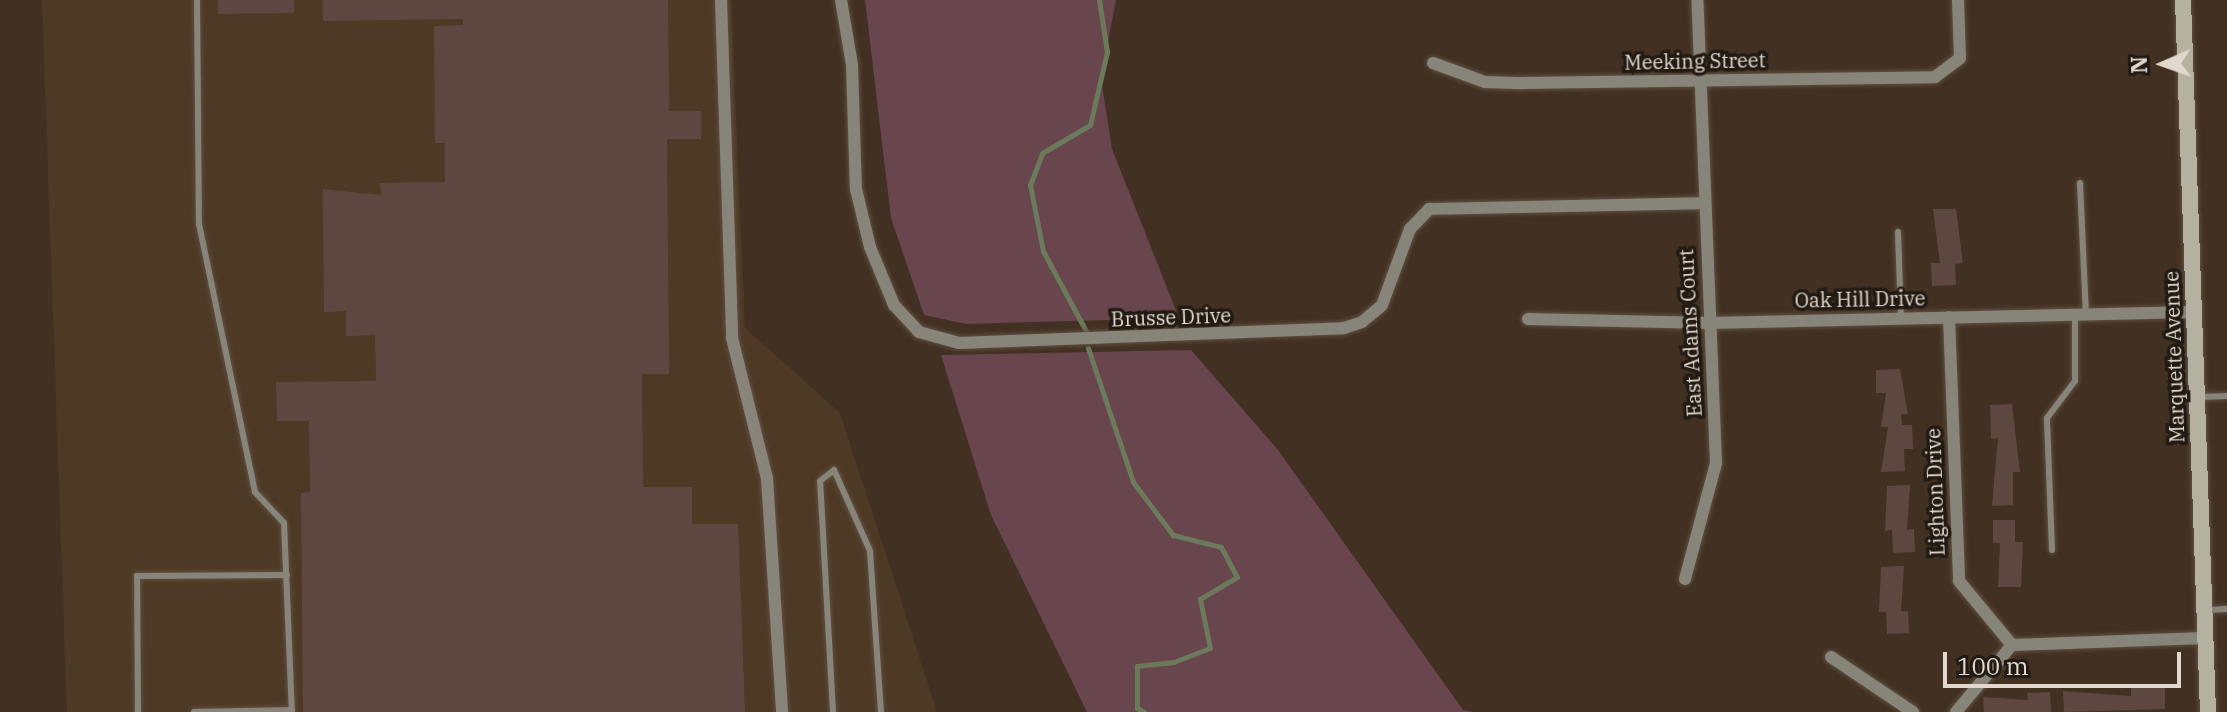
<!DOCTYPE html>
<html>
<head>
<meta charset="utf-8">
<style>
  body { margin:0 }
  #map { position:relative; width:2227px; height:712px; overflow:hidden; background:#423122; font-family:"IBM Plex Serif",serif }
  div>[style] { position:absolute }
  .built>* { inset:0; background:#4e3924 }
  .green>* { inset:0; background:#69454e }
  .stream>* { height:5px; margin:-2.5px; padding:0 2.5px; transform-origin:2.5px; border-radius:2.5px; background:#6b7a5a }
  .building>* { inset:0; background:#5f4741 }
  .roads { filter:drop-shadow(0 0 2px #5f4f41) drop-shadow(0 0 2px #5f4f41) }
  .lane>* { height:6px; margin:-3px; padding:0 3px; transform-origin:3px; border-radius:3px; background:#87847a }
  .street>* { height:12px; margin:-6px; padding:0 6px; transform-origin:6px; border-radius:6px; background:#87847a }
  .secondary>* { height:16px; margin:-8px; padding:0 8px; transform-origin:8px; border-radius:8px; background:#b5b1a0 }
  span { translate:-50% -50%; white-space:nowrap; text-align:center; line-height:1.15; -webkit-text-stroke:7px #221b14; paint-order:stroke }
  .street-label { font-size:20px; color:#e2d8ce }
  .north { position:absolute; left:2123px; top:24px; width:80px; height:80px; -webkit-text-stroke:6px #221b14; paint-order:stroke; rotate:268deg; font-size:22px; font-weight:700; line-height:32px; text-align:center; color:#e2d8ce }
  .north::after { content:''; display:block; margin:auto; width:28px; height:36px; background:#e2d8ce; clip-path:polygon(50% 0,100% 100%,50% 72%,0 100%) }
  .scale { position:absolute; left:1943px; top:652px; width:238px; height:36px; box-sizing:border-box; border:4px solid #e2d8ce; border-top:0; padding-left:10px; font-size:24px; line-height:28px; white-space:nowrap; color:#e2d8ce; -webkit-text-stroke:6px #221b14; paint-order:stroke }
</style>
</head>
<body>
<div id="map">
  <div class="built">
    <i style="clip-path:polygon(42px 0,731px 0,745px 328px,840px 413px,937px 712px,67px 712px)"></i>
  </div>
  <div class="green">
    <i style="clip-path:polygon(865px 0,1116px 0,1101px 78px,1112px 149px,1179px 318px,966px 324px,924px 315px,891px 218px)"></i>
    <i style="clip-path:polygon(1191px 350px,1278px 450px,1463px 710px,1474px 712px,1087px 712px,991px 515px,941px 355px)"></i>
  </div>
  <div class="stream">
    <i style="left:1087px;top:333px;width:93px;rotate:-118.2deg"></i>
    <i style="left:1043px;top:251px;width:67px;rotate:-101.1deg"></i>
    <i style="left:1030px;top:185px;width:34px;rotate:-69deg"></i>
    <i style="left:1042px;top:153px;width:56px;rotate:-30.3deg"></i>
    <i style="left:1090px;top:125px;width:75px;rotate:-76.9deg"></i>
    <i style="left:1107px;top:52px;width:53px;rotate:-98.7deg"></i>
    <i style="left:1088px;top:348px;width:141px;rotate:71.4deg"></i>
    <i style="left:1133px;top:482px;width:66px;rotate:53deg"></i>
    <i style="left:1173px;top:535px;width:49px;rotate:14deg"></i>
    <i style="left:1221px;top:547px;width:34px;rotate:62deg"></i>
    <i style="left:1237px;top:577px;width:43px;rotate:149.3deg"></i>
    <i style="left:1200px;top:599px;width:50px;rotate:78.5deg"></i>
    <i style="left:1210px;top:648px;width:39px;rotate:159deg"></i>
    <i style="left:1174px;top:662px;width:37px;rotate:174deg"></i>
    <i style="left:1137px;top:666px;width:42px;rotate:90deg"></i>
    <i style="left:1137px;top:708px;width:8px;rotate:30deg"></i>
  </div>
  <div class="building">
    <i style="clip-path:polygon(218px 0,294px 0,294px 13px,218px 14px)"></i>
    <i style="clip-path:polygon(323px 0,668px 0,669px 111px,701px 111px,701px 139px,667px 139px,669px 374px,642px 374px,643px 487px,692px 487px,692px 524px,738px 524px,745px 712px,303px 712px,301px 493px,310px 492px,309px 421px,277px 421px,276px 382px,376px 381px,375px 335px,346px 336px,346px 311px,324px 312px,323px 189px,381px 195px,380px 183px,445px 182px,445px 143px,435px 143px,434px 26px,463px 25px,463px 19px,323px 21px)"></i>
    <i style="clip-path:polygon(1933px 209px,1956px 209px,1963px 263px,1955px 264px,1956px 285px,1932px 286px,1931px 263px,1940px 263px)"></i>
    <i style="clip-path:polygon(1900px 369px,1908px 414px,1901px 414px,1902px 425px,1912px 425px,1913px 449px,1904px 449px,1905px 471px,1881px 472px,1888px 427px,1881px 427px,1886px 393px,1876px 393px,1876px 370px)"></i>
    <i style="clip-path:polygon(2012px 404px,2020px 472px,2013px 472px,2013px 505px,1992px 506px,1998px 438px,1991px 439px,1990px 405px)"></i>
    <i style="clip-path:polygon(1910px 485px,1907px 530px,1914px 529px,1915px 552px,1893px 553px,1892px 530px,1885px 531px,1887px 486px)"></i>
    <i style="clip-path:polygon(1993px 520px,2015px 520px,2015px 542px,2023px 542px,2021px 587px,1998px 587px,2000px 543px,1993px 543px)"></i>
    <i style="clip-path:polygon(1904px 566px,1901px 611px,1908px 611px,1909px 633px,1887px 634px,1886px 612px,1879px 612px,1881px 567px)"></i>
    <i style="clip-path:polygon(2165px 687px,2165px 709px,2064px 712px,2063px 691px,2131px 696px,2131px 688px)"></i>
    <i style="clip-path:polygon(2050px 692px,2051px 712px,1984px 712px,1983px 697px,2028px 700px,2027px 693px)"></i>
  </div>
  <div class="roads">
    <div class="lane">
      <i style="left:197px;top:0;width:224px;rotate:89.5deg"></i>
      <i style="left:199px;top:224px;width:274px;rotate:78.2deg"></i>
      <i style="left:255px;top:492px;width:42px;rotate:46.9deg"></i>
      <i style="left:284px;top:523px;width:189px;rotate:87.6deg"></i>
      <i style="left:2080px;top:183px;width:132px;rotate:87.4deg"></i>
      <i style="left:1898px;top:232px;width:86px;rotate:88deg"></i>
      <i style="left:2199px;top:397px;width:28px;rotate:-2deg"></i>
      <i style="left:2052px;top:550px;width:132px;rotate:-92.2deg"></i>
      <i style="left:2047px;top:418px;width:46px;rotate:-52.9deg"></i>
      <i style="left:2075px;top:381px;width:66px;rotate:-90deg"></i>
      <i style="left:2208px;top:610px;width:19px;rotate:-3deg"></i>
      <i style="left:138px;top:712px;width:136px;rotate:-90.4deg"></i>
      <i style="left:137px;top:576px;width:150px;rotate:-0.4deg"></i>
      <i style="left:194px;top:712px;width:98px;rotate:-1.2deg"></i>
      <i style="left:833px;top:712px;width:231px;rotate:-93.2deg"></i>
      <i style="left:820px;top:481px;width:18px;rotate:-38deg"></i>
      <i style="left:834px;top:470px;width:89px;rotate:66deg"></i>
      <i style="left:870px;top:551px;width:161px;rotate:86.1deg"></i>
    </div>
    <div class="street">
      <i style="left:721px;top:0;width:338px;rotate:88.1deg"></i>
      <i style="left:732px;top:338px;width:144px;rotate:76deg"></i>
      <i style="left:767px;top:478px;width:234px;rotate:86.3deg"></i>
      <i style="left:841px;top:0;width:66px;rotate:80.4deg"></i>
      <i style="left:852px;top:65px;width:124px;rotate:88.2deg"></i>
      <i style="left:856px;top:189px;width:60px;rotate:76.4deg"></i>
      <i style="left:870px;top:247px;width:63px;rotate:67.5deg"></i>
      <i style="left:894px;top:305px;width:37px;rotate:47deg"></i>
      <i style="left:919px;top:332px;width:41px;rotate:15.4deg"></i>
      <i style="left:959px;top:343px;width:385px;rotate:-2.2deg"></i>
      <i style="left:1344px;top:328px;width:19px;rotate:-18deg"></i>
      <i style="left:1362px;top:322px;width:26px;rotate:-40deg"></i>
      <i style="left:1382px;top:305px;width:81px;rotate:-69.8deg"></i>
      <i style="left:1410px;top:229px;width:28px;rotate:-46deg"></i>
      <i style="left:1429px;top:209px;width:275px;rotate:-1.2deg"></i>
      <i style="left:1433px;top:63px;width:55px;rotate:20.1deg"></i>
      <i style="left:1485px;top:82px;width:38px;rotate:2deg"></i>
      <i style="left:1523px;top:83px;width:412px;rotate:-0.8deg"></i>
      <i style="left:1935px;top:77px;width:31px;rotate:-37deg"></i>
      <i style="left:1960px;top:58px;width:58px;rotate:-92deg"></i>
      <i style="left:1949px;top:317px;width:264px;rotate:87.8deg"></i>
      <i style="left:1959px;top:581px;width:83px;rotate:50.4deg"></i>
      <i style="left:2012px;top:645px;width:194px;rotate:-2.1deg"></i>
      <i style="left:1528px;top:319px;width:181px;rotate:1.3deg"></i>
      <i style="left:1709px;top:323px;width:484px;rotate:-1.3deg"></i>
      <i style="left:1685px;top:579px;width:120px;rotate:-75deg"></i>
      <i style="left:1716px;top:463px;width:463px;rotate:-92.3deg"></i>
      <i style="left:1831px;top:657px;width:99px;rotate:33.9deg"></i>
      <i style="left:1956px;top:712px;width:87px;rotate:-50.1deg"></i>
    </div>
    <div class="secondary">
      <i style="left:2183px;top:0;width:712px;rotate:87.99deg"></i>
    </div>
  </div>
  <div class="street-label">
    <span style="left:1695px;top:61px;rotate:-1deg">Meeking Street</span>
    <span style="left:1860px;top:299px;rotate:-1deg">Oak Hill Drive</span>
    <span style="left:1171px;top:317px;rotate:-2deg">Brusse Drive</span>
    <span style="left:1690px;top:333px;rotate:-93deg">East Adams Court</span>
    <span style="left:2174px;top:357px;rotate:-92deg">Marquette Avenue</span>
    <span style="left:1935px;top:492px;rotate:-92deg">Lighton Drive</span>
  </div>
  <div class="north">N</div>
  <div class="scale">100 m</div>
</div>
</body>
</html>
